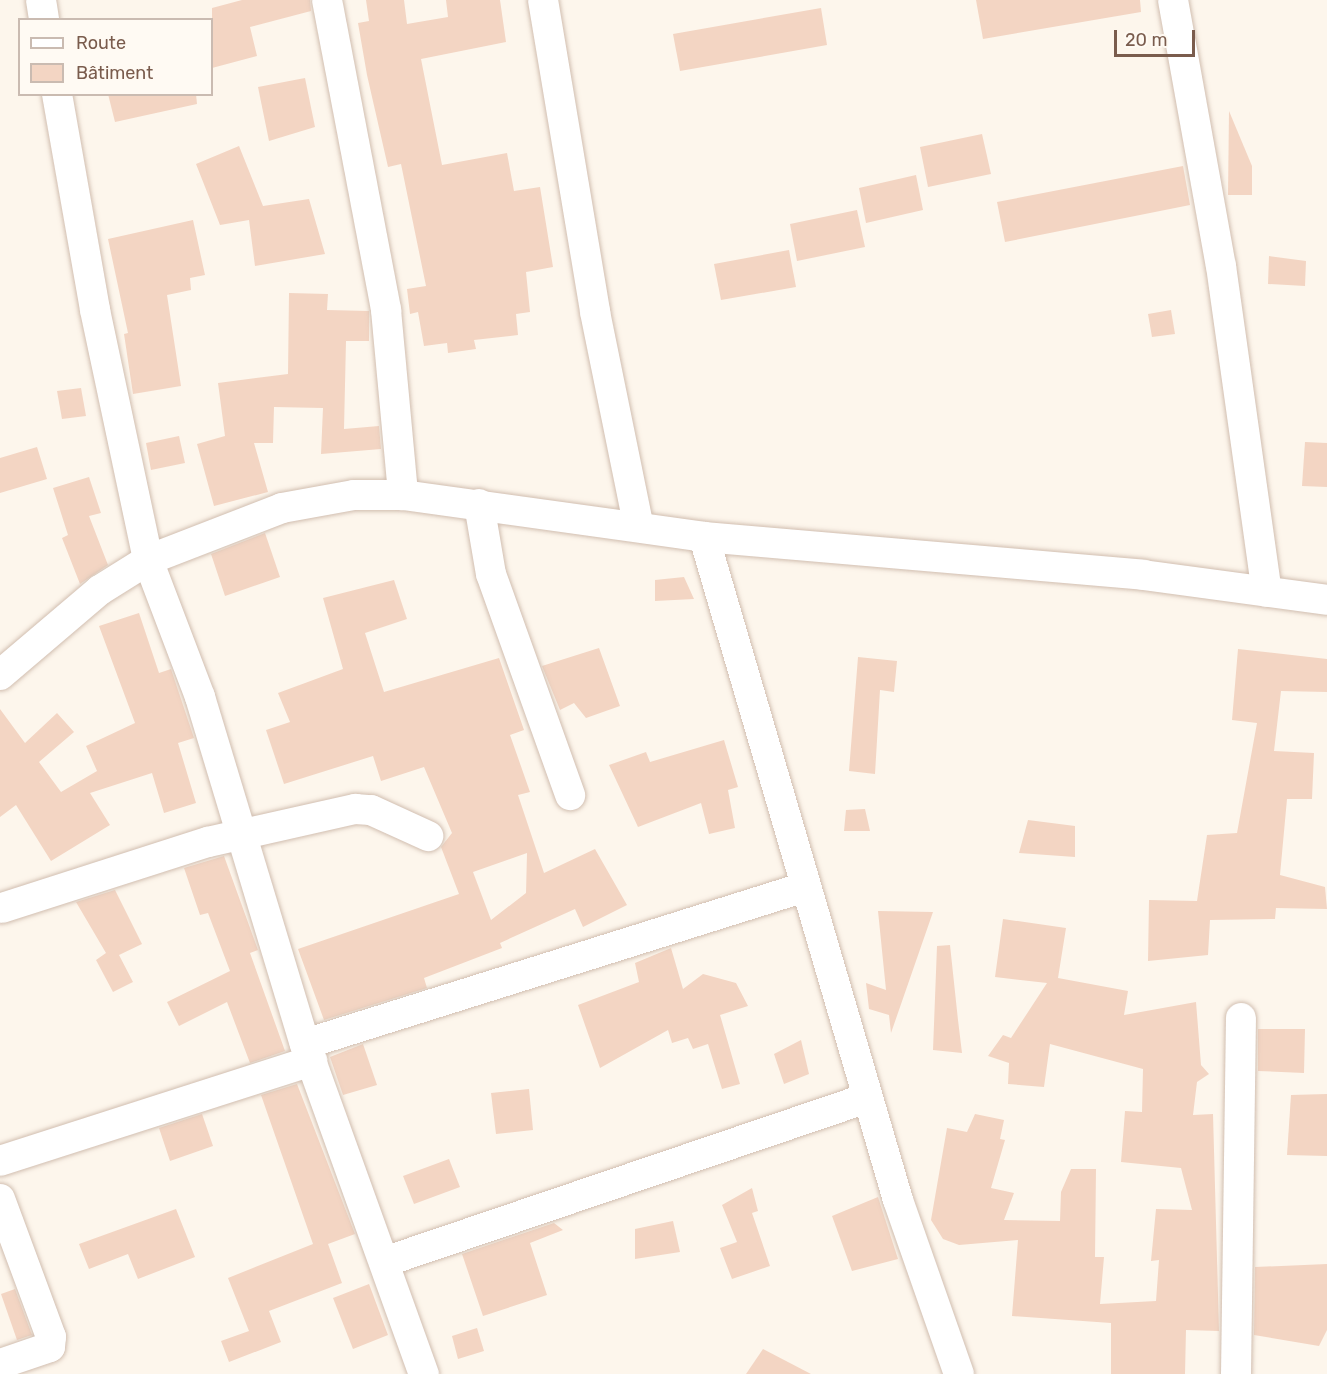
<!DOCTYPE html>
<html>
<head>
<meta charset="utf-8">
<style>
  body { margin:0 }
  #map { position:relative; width:1327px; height:1374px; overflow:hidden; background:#fdf6ec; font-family:Rubik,sans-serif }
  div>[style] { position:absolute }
  .building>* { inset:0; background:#f3d5c3 }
  .roads { filter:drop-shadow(0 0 2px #d1beb0) drop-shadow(0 0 2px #d1beb0) }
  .minor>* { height:30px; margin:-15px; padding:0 15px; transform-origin:15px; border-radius:15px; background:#fff }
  span { translate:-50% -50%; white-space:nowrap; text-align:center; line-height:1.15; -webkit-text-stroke:4.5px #fffaf3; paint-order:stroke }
  .legend { position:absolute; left:18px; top:18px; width:195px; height:78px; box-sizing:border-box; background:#fffaf3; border:2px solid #cabbb1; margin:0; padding:8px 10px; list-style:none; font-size:18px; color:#7a5c4d }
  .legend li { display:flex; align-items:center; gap:12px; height:30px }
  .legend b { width:30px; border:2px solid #cabbb1 }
  .scale { position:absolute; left:1114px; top:30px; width:81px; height:27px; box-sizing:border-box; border:3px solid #7a5c4d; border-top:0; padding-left:8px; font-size:18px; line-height:21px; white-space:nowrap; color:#7a5c4d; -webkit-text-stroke:4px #fffaf3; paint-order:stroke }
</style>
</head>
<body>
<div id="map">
  <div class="building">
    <i style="clip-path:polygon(242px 0,310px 0,311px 11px,250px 27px,257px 56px,212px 68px,212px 8px)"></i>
    <i style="clip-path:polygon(366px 0,404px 0,407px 24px,448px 17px,446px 0,500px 0,506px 42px,421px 59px,442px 165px,507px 153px,514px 191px,540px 187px,553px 267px,526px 272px,530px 312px,516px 314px,518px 335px,474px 340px,476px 349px,448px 353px,447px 343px,424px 346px,418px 312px,410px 314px,407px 289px,426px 286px,401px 164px,388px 167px,367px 75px,358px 23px,369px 21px)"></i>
    <i style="clip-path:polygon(976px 0,1140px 0,1141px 12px,983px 39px)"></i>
    <i style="clip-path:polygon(821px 8px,827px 45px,680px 71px,673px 34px)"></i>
    <i style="clip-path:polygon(305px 78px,315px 127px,269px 141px,258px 87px)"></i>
    <i style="clip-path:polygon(108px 94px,196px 94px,197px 104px,115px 122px)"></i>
    <i style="clip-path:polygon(1229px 111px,1252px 166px,1252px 195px,1228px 195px)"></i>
    <i style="clip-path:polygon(982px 134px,991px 174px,928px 187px,920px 147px)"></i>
    <i style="clip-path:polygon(239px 146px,263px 206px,309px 199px,325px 254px,255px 266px,249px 220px,220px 225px,196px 164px)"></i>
    <i style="clip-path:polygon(1183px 166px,1190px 205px,1005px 242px,997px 202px)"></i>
    <i style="clip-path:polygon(916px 175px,923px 210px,866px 223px,859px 188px)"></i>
    <i style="clip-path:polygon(857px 210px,865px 247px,797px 261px,790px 224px)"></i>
    <i style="clip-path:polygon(193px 220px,205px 275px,190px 278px,191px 290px,167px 295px,181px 386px,133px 394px,124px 334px,128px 333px,108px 239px)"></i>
    <i style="clip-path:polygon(789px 250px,796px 287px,721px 300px,714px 264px)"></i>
    <i style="clip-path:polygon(1269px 256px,1306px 261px,1305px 286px,1268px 284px)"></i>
    <i style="clip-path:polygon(289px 293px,328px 294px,327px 310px,369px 311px,369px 341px,346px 341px,344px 429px,379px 426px,381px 449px,321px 454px,323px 408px,274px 407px,273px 443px,254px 443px,268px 492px,214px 506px,197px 444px,225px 436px,218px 383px,288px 374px)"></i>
    <i style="clip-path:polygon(1171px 310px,1175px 334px,1152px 337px,1148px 314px)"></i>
    <i style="clip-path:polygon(81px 388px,86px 416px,62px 419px,57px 391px)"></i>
    <i style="clip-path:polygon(179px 436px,185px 463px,151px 470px,146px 443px)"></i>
    <i style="clip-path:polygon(1305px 442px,1327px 443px,1327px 487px,1302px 486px)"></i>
    <i style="clip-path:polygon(37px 447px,47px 479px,0 493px,0 458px)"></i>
    <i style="clip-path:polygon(89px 477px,101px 513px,89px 516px,108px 565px,80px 584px,62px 538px,68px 535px,53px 488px)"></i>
    <i style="clip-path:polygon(265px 533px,280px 577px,225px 596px,211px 554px)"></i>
    <i style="clip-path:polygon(684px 577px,694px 599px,655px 601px,655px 580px)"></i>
    <i style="clip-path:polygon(evenodd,394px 580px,407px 619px,365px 633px,384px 692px,499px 658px,524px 730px,510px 735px,530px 792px,518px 795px,544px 873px,595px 849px,627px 905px,583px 927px,575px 909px,500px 943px,502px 948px,424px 978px,427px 988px,324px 1020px,298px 949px,459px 894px,441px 847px,452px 833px,424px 767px,381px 781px,373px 756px,284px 784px,266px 730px,290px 722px,278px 693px,343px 669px,323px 598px,394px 580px,527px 853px,526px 893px,491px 920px,473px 872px,527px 853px)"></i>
    <i style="clip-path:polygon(139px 613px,159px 673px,171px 669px,194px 738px,178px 743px,196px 803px,164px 813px,152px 773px,90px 793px,110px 825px,51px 861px,16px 805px,0 817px,0 709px,25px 743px,57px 713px,74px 732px,39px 762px,61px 792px,97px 771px,86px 746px,135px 723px,99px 626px)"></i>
    <i style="clip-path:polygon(599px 648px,620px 706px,586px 718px,574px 703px,560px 710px,542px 666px)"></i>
    <i style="clip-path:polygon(1238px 649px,1327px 659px,1327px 692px,1281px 691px,1274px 751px,1314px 753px,1312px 799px,1287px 799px,1280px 875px,1325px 887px,1327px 909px,1276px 908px,1275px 919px,1210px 920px,1208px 955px,1148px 961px,1149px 900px,1197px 901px,1207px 835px,1237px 833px,1257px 723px,1232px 720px)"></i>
    <i style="clip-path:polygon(858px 657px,897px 661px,894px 692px,880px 690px,875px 774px,849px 771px)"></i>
    <i style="clip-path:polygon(724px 740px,738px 787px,728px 790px,735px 828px,709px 834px,701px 803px,638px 827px,609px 765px,646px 752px,650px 762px)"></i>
    <i style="clip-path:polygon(865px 809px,870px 831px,844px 831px,846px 810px)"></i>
    <i style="clip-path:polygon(1028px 820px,1075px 826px,1075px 857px,1019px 853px)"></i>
    <i style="clip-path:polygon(224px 856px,258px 950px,250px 953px,285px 1051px,250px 1063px,227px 1002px,179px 1026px,167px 1002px,230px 971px,208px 913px,200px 915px,184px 868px)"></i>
    <i style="clip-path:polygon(115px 890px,142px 944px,119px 955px,133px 982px,113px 992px,96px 960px,106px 953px,76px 902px)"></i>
    <i style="clip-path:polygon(878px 911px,933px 912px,891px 1033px,889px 1015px,869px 1009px,866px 983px,886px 990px)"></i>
    <i style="clip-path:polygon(1003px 919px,1066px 928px,1058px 978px,1128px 991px,1124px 1015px,1196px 1002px,1201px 1065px,1209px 1074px,1197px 1082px,1193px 1115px,1213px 1114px,1219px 1331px,1186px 1330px,1185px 1374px,1111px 1374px,1111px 1323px,1012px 1316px,1018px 1240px,959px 1245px,943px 1239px,931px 1220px,947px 1128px,967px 1132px,975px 1114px,1004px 1120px,1000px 1139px,1005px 1140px,991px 1188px,1014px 1193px,1004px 1220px,1060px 1221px,1061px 1192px,1071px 1169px,1096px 1169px,1095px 1257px,1104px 1257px,1100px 1304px,1156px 1301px,1159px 1260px,1151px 1261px,1156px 1209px,1192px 1210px,1181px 1168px,1121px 1162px,1125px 1111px,1142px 1112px,1143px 1069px,1050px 1044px,1044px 1087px,1008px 1084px,1009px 1063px,988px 1056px,1003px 1035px,1011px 1038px,1047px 983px,995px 977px)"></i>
    <i style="clip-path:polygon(950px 945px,958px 1020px,962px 1053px,933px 1050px,937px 946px)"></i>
    <i style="clip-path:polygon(671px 948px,683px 989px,703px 974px,736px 983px,748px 1006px,720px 1015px,740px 1084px,722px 1089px,708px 1044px,693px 1049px,688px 1038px,672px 1043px,668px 1030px,600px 1068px,578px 1005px,639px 982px,635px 963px)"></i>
    <i style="clip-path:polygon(1258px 1029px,1305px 1029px,1304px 1073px,1258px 1071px)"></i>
    <i style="clip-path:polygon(801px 1040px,809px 1074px,784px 1084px,774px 1054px)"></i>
    <i style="clip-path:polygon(363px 1044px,377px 1085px,343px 1095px,330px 1057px)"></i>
    <i style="clip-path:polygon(297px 1084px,355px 1234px,328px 1244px,342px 1283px,269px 1311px,281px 1342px,229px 1362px,221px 1341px,249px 1331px,228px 1278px,313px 1244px,261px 1095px)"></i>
    <i style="clip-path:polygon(529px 1089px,533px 1130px,496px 1134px,491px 1093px)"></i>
    <i style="clip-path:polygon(1327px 1094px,1327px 1156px,1287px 1155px,1291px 1095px)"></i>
    <i style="clip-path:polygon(202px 1114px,213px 1146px,170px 1161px,159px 1128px)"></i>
    <i style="clip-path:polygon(449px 1159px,460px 1187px,414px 1204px,403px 1176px)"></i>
    <i style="clip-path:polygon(752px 1188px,758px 1211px,752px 1213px,770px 1266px,732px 1279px,720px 1248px,737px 1242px,722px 1205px)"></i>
    <i style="clip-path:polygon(878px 1197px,898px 1259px,852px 1271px,832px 1216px)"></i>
    <i style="clip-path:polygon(176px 1209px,195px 1257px,138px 1279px,128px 1254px,89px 1269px,79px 1244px)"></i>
    <i style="clip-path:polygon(673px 1221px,680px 1252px,635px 1259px,635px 1229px)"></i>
    <i style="clip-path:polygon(554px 1223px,563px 1230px,530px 1243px,547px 1295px,483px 1316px,462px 1254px)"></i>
    <i style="clip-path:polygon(1327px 1264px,1327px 1330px,1319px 1346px,1254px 1335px,1255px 1267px)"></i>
    <i style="clip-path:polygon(369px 1284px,388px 1335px,353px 1349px,333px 1298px)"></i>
    <i style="clip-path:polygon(15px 1289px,32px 1335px,17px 1340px,1px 1294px)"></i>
    <i style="clip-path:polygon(477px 1328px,484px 1351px,458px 1359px,452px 1336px)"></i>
    <i style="clip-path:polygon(763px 1349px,811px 1374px,746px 1374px)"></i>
  </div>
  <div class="roads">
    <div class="minor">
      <i style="left:41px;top:0;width:20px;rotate:81deg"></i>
      <i style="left:327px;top:0;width:316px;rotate:79.2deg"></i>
      <i style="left:386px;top:310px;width:186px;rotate:84.7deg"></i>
      <i style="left:543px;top:0;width:316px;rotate:80.5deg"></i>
      <i style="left:595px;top:312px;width:216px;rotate:78.5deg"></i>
      <i style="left:1173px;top:0;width:270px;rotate:79.8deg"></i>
      <i style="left:1221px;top:266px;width:329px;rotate:82deg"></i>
      <i style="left:57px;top:94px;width:219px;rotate:80deg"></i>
      <i style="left:95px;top:310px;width:256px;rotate:78deg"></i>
      <i style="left:148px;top:560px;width:147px;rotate:69.2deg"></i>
      <i style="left:200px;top:697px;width:363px;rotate:73.2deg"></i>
      <i style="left:305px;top:1044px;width:351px;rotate:70.2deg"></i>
      <i style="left:479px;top:504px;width:71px;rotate:80.3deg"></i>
      <i style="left:491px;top:574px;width:235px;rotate:70.3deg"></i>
      <i style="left:704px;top:537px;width:691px;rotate:73.69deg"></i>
      <i style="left:898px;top:1200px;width:184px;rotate:70.7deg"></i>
      <i style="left:0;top:675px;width:131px;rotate:-40.4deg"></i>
      <i style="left:100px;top:590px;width:57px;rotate:-32deg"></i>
      <i style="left:148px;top:560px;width:144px;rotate:-21.2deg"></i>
      <i style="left:282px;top:508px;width:73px;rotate:-10.2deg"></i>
      <i style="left:354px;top:495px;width:49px"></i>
      <i style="left:403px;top:495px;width:304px;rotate:7.9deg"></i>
      <i style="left:704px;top:537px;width:441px;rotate:4.9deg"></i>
      <i style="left:1143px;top:575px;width:186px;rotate:7.7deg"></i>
      <i style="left:2px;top:908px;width:216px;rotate:-17.8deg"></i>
      <i style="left:208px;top:842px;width:151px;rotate:-12.7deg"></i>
      <i style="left:355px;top:809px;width:16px;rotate:4deg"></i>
      <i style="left:371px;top:810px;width:63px;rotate:24.5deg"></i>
      <i style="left:305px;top:1044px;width:524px;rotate:-17.43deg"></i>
      <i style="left:0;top:1161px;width:328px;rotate:-17.8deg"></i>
      <i style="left:0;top:1199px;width:147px;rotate:69.7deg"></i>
      <i style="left:51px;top:1337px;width:10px;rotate:96deg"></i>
      <i style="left:50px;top:1347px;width:53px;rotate:161.2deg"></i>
      <i style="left:384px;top:1262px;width:510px;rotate:-18.75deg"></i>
      <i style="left:1236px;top:1374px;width:356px;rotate:-89.2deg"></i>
    </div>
  </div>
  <ul class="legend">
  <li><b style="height:8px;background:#fff"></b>Route</li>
  <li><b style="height:16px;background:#f3d5c3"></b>Bâtiment</li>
  </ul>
  <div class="scale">20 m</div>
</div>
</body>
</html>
